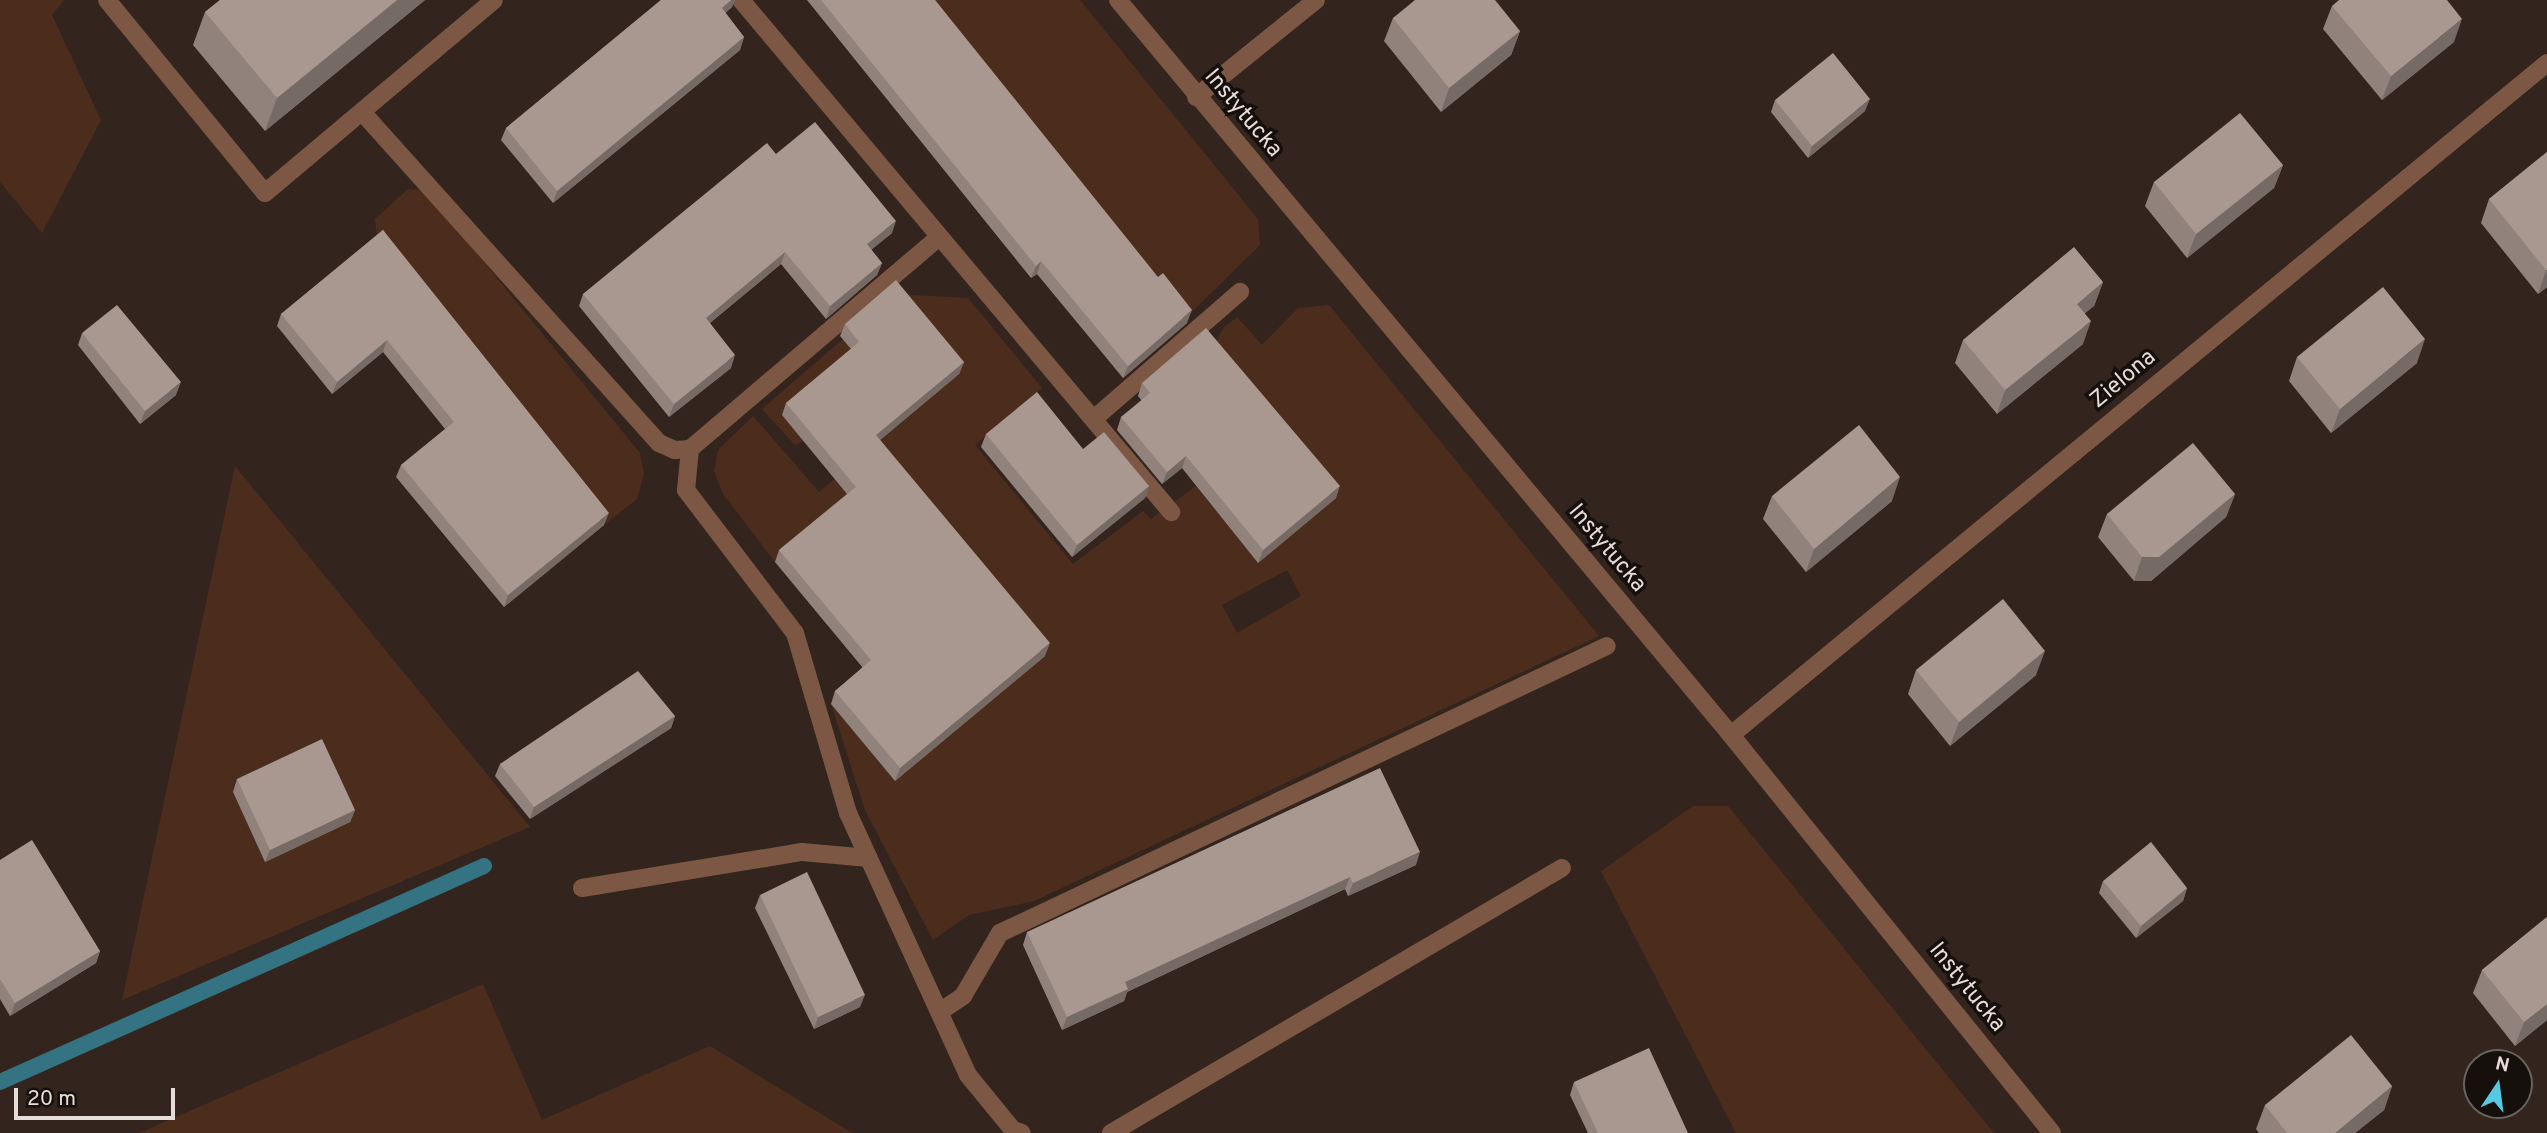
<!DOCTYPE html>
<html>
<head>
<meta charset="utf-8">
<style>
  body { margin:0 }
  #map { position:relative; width:2547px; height:1133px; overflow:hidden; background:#33251e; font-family:Overpass,sans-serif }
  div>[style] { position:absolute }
  .green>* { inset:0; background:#4c2d1d }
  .stream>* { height:16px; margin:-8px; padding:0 8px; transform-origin:8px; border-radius:8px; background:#347382 }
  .service>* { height:18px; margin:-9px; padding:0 9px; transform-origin:9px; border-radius:9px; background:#7c5744 }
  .minor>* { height:18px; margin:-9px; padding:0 9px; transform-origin:9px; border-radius:9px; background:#7c5744 }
  .wall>* { inset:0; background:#91837b }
  .shaded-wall>* { inset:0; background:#766a64 }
  .building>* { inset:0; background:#a9988f }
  span { translate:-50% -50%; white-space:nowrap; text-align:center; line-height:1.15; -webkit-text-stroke:7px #16100d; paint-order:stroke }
  .street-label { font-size:23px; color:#e6ddd8 }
  .north { position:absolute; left:2463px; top:1049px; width:70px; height:70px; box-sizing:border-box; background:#16100d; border:2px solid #69625e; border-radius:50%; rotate:13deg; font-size:19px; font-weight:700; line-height:28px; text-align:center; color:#e6ddd8 }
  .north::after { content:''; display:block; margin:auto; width:24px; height:32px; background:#58c9e3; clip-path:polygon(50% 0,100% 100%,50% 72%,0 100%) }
  .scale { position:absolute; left:14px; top:1088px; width:161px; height:32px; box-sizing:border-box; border:4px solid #e6ddd8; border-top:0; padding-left:9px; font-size:21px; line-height:24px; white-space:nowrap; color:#e6ddd8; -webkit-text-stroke:5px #16100d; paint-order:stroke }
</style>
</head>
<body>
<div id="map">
  <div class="green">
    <i style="clip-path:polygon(0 0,64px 0,52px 15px,101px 120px,42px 233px,0 182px)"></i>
    <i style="clip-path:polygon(922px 0,1080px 0,1258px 219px,1260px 245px,1190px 314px)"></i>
    <i style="clip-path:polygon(408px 189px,425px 190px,640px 453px,644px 474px,637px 499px,604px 525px,378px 243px,375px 219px)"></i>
    <i style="clip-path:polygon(evenodd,895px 294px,968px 298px,1042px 388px,975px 445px,1073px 564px,1143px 511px,1151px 519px,1196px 486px,1258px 563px,1213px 349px,1223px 328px,1237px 317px,1262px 345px,1298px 308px,1329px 305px,1599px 636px,1034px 901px,969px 915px,933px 940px,865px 810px,831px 704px,895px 781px,852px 499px,775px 562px,723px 494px,714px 471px,718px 450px,753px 416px,819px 492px,959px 374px,795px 445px,762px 409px,895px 294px,1287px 570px,1301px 596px,1237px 633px,1222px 605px,1287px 570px)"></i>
    <i style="clip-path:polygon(235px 466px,530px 827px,122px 1000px)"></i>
    <i style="clip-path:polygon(1693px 806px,1728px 806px,1994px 1133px,1736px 1133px,1601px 871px)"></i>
    <i style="clip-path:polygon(483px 984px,542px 1120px,710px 1046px,852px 1133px,139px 1133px)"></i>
  </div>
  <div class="stream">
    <i style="left:0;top:1082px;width:530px;rotate:-24.05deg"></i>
  </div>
  <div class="service">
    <i style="left:107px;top:0;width:249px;rotate:50.7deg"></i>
    <i style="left:265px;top:193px;width:299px;rotate:-40.1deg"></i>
    <i style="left:741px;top:0;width:669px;rotate:49.97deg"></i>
    <i style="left:362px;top:112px;width:445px;rotate:48.1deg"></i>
    <i style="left:659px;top:443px;width:17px;rotate:24deg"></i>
    <i style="left:675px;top:450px;width:15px;rotate:-4deg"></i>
    <i style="left:690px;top:449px;width:324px;rotate:-40.4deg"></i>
    <i style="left:1096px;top:417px;width:191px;rotate:-41deg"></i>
    <i style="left:690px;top:449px;width:41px;rotate:95.6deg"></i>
    <i style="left:686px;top:490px;width:180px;rotate:52.7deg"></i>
    <i style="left:795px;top:633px;width:188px;rotate:73.6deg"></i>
    <i style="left:848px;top:813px;width:288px;rotate:65.4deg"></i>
    <i style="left:968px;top:1075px;width:71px;rotate:50.7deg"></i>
    <i style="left:1013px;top:1130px;width:9px;rotate:18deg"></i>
    <i style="left:582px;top:888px;width:223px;rotate:-9.3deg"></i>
    <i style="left:802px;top:852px;width:67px;rotate:5.1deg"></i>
    <i style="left:941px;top:1011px;width:27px;rotate:-34deg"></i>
    <i style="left:963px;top:996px;width:73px;rotate:-59.6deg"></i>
    <i style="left:1000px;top:933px;width:671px;rotate:-25.31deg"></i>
    <i style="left:1111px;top:1133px;width:523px;rotate:-30.44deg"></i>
  </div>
  <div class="minor">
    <i style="left:1118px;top:0;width:957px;rotate:50.17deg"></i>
    <i style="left:1731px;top:735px;width:511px;rotate:51.11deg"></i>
    <i style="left:1196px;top:97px;width:154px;rotate:-38.9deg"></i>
    <i style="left:1731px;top:735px;width:1057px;rotate:-39.47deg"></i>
  </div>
  <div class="wall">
    <i style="clip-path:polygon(220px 0,425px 0,265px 131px,193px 45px,205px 12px)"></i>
    <i style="clip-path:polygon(661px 0,735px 0,732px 7px,725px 13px,744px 37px,740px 50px,553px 203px,501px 140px,506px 128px)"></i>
    <i style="clip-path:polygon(807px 0,935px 0,1187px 323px,1123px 378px,1037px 274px,1031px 278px)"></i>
    <i style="clip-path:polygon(2332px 6px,2454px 42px,2382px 100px,2323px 29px)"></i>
    <i style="clip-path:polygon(1393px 18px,1520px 31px,1511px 55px,1441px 112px,1384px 41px)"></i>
    <i style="clip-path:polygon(1775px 100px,1865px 111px,1808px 158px,1771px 112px)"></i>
    <i style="clip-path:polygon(2547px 152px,2547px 287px,2538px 294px,2481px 223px,2489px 199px)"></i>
    <i style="clip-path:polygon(776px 154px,892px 233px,871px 250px,882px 263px,877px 275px,826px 319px,781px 264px,710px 323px,731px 368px,669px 417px,579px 306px,583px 294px)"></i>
    <i style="clip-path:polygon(2283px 165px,2274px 188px,2187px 258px,2145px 206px,2154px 182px)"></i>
    <i style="clip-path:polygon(383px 230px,604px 525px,504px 607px,396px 477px,401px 465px,445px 429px,383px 352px,332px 394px,277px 326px,281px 314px)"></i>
    <i style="clip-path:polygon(2103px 282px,2094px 306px,2085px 313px,2083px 344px,1997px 414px,1955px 363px,1963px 340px)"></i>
    <i style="clip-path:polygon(845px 324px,964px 362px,959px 374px,880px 440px,1045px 656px,895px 781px,831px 704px,835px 691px,863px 668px,775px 562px,779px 550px,847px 494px,782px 415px,786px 403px,851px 349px,840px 336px)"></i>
    <i style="clip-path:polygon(82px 333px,176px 395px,140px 424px,78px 345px)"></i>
    <i style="clip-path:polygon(2297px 357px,2417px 363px,2331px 433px,2289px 381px)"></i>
    <i style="clip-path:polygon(1142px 383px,1336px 498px,1258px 563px,1182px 468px,1162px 484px,1117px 430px,1121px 417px,1142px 401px,1138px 396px)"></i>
    <i style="clip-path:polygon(986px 434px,1083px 449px,1149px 486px,1145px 498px,1072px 557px,981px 447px)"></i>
    <i style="clip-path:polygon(2235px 494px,2226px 517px,2151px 581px,2134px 581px,2098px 537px,2107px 514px)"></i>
    <i style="clip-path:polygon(1772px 496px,1892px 501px,1806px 572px,1763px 519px)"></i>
    <i style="clip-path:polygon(1916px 670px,2036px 675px,1950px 746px,1908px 694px)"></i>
    <i style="clip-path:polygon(675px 716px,671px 728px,530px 819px,495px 776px,500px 764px)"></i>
    <i style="clip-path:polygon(237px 779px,355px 810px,350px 822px,265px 862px,233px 792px)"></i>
    <i style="clip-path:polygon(0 860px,100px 951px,96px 963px,10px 1016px,0 999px)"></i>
    <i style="clip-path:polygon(1416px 865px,1348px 896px,1345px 889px,1127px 992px,1124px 1001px,1062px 1030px,1023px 945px,1027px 932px)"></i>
    <i style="clip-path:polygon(2103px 881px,2187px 888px,2183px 901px,2136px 938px,2099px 893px)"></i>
    <i style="clip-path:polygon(760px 895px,860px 1007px,814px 1029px,755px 908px)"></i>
    <i style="clip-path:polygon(2547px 917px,2547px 1020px,2515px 1046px,2473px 993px,2482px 970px)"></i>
    <i style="clip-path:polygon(1574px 1082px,1688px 1133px,1588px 1133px,1570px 1095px)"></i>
    <i style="clip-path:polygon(2392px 1086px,2384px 1110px,2355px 1133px,2259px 1133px,2256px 1129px,2265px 1105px)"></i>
  </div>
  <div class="shaded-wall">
    <i style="clip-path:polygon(397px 0,425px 0,265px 131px,277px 98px)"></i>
    <i style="clip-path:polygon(731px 0,735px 0,732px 7px,717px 21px,722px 8px)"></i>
    <i style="clip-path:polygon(2462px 19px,2454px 42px,2382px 100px,2391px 76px)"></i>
    <i style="clip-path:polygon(1520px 31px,1511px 55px,1441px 112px,1449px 88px)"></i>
    <i style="clip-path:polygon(744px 37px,740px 50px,553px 203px,557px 191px)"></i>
    <i style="clip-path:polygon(1870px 99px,1865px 111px,1808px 158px,1812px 146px)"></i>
    <i style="clip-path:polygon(2283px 165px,2274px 188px,2187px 258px,2196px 234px)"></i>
    <i style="clip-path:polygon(896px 221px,892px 233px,862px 257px,867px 244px)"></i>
    <i style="clip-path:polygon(785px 252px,781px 264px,701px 330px,706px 318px)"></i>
    <i style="clip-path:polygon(1041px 261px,1037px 274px,1031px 278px,1036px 266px)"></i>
    <i style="clip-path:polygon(882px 263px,877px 275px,826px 319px,830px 306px)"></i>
    <i style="clip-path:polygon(2547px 270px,2547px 287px,2538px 294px,2546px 270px)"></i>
    <i style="clip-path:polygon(2103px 282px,2094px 306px,2068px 327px,2077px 304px)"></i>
    <i style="clip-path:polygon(1192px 310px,1187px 323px,1123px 378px,1128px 366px)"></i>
    <i style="clip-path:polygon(2091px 321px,2083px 344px,1997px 414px,2005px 390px)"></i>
    <i style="clip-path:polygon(2425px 339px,2417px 363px,2331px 433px,2340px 409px)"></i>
    <i style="clip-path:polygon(387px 340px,383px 352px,332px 394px,337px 382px)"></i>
    <i style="clip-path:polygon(735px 355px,731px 368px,669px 417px,674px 404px)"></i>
    <i style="clip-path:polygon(964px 362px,959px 374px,872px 447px,876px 435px)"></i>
    <i style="clip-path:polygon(181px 382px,176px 395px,140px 424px,145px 411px)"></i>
    <i style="clip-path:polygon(1186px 456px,1182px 468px,1162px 484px,1167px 472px)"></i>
    <i style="clip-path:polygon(1900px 477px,1892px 501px,1806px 572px,1814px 549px)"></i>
    <i style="clip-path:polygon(1149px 486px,1145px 498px,1072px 557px,1077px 545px)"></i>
    <i style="clip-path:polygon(1340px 486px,1336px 498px,1258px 563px,1263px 550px)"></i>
    <i style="clip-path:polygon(2235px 494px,2226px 517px,2151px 581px,2134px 581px,2142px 557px)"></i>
    <i style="clip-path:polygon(609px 513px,604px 525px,504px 607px,508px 595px)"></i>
    <i style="clip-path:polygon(1050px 643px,1045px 656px,895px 781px,900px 768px)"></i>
    <i style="clip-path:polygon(2045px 651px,2036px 675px,1950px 746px,1959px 722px)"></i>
    <i style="clip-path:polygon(675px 716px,671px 728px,530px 819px,534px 807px)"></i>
    <i style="clip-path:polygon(355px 810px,350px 822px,265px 862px,270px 850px)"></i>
    <i style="clip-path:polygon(1420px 852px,1416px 865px,1348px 896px,1353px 883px)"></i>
    <i style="clip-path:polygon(1350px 877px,1345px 889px,1127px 992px,1124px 1001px,1062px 1030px,1067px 1017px,1125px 982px)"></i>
    <i style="clip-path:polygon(2187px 888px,2183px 901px,2136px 938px,2141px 926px)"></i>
    <i style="clip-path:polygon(100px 951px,96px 963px,10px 1016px,15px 1003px)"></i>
    <i style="clip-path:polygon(865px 995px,860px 1007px,814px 1029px,818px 1017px)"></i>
    <i style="clip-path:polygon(2547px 1004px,2547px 1020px,2515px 1046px,2524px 1022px)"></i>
    <i style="clip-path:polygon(2392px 1086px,2384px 1110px,2355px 1133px,2335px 1133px)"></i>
  </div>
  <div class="building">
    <i style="clip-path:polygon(220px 0,397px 0,277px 98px,205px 12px)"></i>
    <i style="clip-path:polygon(661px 0,731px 0,722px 8px,744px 37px,557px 191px,506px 128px)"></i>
    <i style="clip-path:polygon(821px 0,935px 0,1158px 277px,1163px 273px,1192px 310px,1128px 366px,1041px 261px,1036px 266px)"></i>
    <i style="clip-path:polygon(1415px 0,1495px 0,1520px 31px,1449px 88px,1393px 18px)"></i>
    <i style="clip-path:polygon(2339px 0,2447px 0,2462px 19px,2391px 76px,2332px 6px)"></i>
    <i style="clip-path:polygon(1833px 53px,1870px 99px,1812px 146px,1775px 100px)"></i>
    <i style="clip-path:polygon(2240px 113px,2283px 165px,2196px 234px,2154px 182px)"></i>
    <i style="clip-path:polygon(815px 122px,896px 221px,867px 244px,882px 263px,830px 306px,785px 252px,706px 318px,735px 355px,674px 404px,583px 294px,767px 143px,776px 154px)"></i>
    <i style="clip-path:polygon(2547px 152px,2547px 270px,2546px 270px,2489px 199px)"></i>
    <i style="clip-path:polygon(383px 230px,609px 513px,508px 595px,401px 465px,454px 422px,387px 340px,337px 382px,281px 314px)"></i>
    <i style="clip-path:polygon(2074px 247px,2103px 282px,2077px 304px,2091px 321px,2005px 390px,1963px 340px)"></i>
    <i style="clip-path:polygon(896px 280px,964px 362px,876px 435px,1050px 643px,900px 768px,835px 691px,871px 660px,779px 550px,856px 487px,786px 403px,859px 342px,845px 324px)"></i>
    <i style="clip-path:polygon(2383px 287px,2425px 339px,2340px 409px,2297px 357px)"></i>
    <i style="clip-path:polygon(117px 305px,181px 382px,145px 411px,82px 333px)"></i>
    <i style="clip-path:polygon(1206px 328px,1340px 486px,1263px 550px,1186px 456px,1167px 472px,1121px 417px,1150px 393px,1142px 383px)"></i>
    <i style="clip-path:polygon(1037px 392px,1083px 449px,1104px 432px,1149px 486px,1077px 545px,986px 434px)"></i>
    <i style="clip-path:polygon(1859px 425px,1900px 477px,1814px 549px,1772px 496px)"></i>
    <i style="clip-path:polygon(2193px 443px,2235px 494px,2159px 557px,2142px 557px,2107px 514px)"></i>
    <i style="clip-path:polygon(2003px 599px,2045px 651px,1959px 722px,1916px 670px)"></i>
    <i style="clip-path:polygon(638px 671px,675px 716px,534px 807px,500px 764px)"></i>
    <i style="clip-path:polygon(322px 739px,355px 810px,270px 850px,237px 779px)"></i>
    <i style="clip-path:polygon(1380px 768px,1420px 852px,1353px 883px,1350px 877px,1125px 982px,1128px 989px,1067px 1017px,1027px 932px)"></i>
    <i style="clip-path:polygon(32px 840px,100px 951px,15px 1003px,0 979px,0 860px)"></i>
    <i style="clip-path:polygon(2151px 842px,2187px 888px,2141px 926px,2103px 881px)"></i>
    <i style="clip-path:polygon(807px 872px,865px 995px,818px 1017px,760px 895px)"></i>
    <i style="clip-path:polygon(2547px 917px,2547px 1004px,2524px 1022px,2482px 970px)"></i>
    <i style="clip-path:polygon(2351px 1035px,2392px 1086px,2335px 1133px,2287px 1133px,2265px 1105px)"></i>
    <i style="clip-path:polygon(1649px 1048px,1688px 1133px,1598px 1133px,1574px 1082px)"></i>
  </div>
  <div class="street-label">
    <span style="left:1242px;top:114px;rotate:50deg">Instytucka</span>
    <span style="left:2124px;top:380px;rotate:-40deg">Zielona</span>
    <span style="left:1606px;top:549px;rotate:50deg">Instytucka</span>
    <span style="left:1966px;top:988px;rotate:51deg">Instytucka</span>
  </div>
  <div class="north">N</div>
  <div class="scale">20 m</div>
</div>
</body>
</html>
